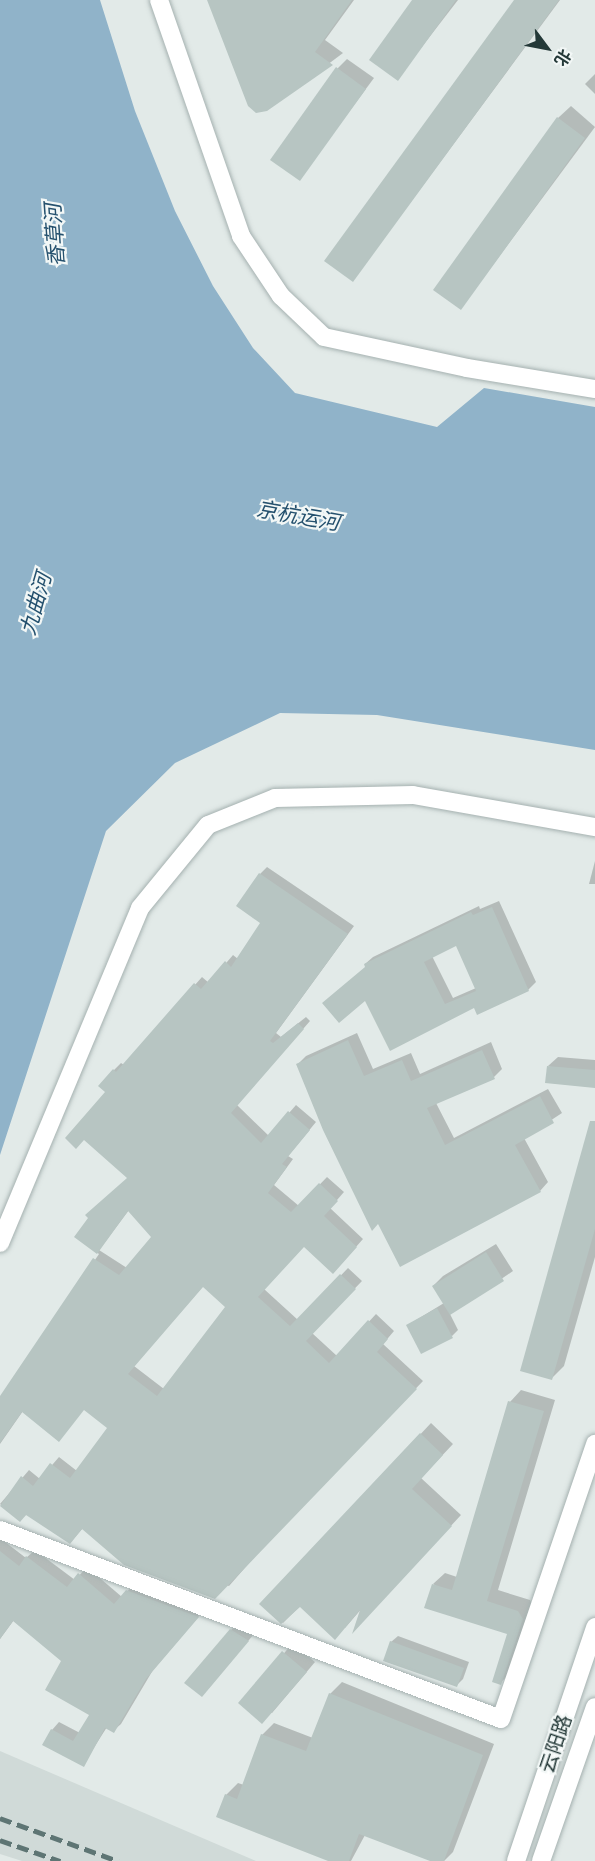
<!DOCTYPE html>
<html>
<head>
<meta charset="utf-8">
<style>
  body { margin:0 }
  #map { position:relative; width:595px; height:1861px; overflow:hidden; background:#e2eae8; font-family:"DejaVu Sans","Noto Sans SC",sans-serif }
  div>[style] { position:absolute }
  .built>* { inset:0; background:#d0dad8 }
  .water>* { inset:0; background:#90b3c9 }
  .shadow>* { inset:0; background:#0003 }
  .building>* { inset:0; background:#b7c5c2 }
  .roads { filter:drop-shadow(0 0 2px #a5b1b0) drop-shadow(0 0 2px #a5b1b0) }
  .street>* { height:18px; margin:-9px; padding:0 9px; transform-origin:9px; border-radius:9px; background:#fff }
  .secondary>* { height:18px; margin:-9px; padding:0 9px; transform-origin:9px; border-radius:9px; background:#fff }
  .rail>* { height:4.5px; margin-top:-2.25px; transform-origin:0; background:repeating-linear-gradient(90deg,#5e7574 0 12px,transparent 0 18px) }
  span { translate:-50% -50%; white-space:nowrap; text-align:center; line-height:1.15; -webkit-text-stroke:4.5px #f2f7f6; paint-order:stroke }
  .street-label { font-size:20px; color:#243938 }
  .water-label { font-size:21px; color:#25516e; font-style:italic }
  .north { position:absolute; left:517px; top:18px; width:60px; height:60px; -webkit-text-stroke:4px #f2f7f6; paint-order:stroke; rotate:122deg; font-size:16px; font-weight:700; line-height:24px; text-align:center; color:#243938 }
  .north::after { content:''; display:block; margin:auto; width:21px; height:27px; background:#243938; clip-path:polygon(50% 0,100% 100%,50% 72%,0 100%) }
</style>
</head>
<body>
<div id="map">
  <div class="built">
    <i style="clip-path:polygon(0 1751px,256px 1861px,22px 1861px,0 1854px)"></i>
  </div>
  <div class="water">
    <i style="clip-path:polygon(0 0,100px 0,135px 111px,175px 211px,213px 286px,253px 348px,295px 393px,437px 427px,484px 388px,595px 407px,595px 750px,377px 715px,280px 713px,175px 763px,106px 831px,0 1155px)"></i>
  </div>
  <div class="shadow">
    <i style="clip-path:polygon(208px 0,354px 0,325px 40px,343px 53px,267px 110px)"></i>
    <i style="clip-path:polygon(414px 0,458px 0,397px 79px)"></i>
    <i style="clip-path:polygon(516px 0,560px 0,353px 280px)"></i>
    <i style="clip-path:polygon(347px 59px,374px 78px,299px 179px,338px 68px)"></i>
    <i style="clip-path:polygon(595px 74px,595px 94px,585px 84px)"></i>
    <i style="clip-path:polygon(571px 106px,595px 127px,461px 308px,558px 118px)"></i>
    <i style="clip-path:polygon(595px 861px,595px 884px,589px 884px)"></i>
    <i style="clip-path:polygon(evenodd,267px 867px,354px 926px,276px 1033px,281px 1037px,306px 1017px,310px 1021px,237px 1105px,269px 1136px,296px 1105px,316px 1122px,288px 1156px,293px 1159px,274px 1185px,299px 1206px,327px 1177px,344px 1192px,330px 1208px,363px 1239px,340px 1265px,304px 1246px,264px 1289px,298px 1320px,348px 1268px,362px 1281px,312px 1333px,337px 1356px,376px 1314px,394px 1331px,383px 1344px,423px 1381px,311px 1498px,302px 1503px,229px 1586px,83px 1528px,70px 1543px,27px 1514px,20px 1520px,0 1504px,29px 1470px,40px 1479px,59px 1457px,77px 1471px,109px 1428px,85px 1409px,23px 1411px,0 1444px,0 1400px,99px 1254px,76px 1237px,129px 1177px,107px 1092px,114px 1070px,121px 1063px,124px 1065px,202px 977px,209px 983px,233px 955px,238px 959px,262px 923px,260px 874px,267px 867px,129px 1210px,153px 1237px,127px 1268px,99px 1250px,129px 1210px,267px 867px,204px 1285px,227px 1307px,164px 1389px,134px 1366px,204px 1285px)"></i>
    <i style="clip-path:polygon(evenodd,499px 901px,536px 982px,528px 990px,478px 1013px,475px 1006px,391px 1049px,365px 964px,373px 957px,479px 906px,480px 909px,499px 901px,457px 944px,476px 988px,453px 998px,432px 956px,457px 944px)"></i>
    <i style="clip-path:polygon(357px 1033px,373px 1069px,411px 1053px,420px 1074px,491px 1042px,502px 1069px,494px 1077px,436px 1103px,454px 1138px,548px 1089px,562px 1113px,524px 1138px,548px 1182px,540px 1191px,401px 1265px,298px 1064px,306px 1056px)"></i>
    <i style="clip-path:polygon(558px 1057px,595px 1060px,595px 1086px,548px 1066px)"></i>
    <i style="clip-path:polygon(595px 1121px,595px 1257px,564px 1366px,552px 1378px)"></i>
    <i style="clip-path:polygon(496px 1244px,513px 1271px,450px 1314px,458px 1330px,452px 1336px,408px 1325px,444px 1303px,433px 1286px,443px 1276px)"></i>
    <i style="clip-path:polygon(521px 1390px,555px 1400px,498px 1590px,530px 1600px,534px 1607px,512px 1672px,500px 1683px,509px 1633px,433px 1584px,445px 1573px,457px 1577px,510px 1402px)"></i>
    <i style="clip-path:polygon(431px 1423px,453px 1444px,421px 1478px,461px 1515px,362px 1622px,363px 1607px,345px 1628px,300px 1606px,283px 1623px,261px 1604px)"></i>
    <i style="clip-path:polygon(0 1538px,26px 1558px,35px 1550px,75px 1580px,87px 1567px,122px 1597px,135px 1583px,205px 1609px,153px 1670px,121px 1724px,113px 1731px,107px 1727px,83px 1765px,52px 1730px,59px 1722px,80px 1733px,91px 1714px,63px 1661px,14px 1620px,0 1639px)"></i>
    <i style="clip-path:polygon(238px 1623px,254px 1634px,208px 1689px,231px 1630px)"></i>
    <i style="clip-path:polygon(398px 1636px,469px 1662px,463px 1679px,456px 1686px,391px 1642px)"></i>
    <i style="clip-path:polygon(293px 1643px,315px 1662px,272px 1713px,240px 1703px)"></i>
    <i style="clip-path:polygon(342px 1682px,494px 1744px,453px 1852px,444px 1861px,435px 1861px,365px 1835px,351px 1861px,332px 1861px,226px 1795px,238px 1783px,244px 1785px,262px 1735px,274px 1723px,313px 1738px,330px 1694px)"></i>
  </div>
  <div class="building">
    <i style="clip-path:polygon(207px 0,352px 0,315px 52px,333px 65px,267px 111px,256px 113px,248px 106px)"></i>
    <i style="clip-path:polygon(412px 0,456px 0,398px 81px,369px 60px)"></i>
    <i style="clip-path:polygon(514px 0,559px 0,353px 282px,324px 261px)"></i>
    <i style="clip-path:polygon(336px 67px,366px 89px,300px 181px,270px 160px)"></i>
    <i style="clip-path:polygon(557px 117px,585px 138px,461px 310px,433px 290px)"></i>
    <i style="clip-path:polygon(evenodd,259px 873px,348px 934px,270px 1041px,273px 1043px,298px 1023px,304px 1029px,231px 1113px,261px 1143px,288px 1111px,310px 1130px,282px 1164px,287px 1167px,268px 1193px,291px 1212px,319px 1183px,338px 1201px,324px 1216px,357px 1247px,333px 1274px,304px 1247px,258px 1297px,290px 1326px,340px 1274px,356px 1289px,306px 1341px,329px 1363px,368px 1320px,388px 1339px,377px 1352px,417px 1389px,215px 1599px,124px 1565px,82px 1529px,70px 1544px,26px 1515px,20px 1522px,0 1506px,21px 1476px,33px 1486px,50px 1463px,70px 1478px,107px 1428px,84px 1410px,59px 1442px,22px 1412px,0 1443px,0 1396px,93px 1258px,119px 1275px,151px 1237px,128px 1211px,97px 1254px,74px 1237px,88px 1218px,85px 1215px,127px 1178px,84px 1140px,76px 1149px,65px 1138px,105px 1092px,98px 1086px,113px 1069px,116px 1072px,194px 983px,201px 989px,225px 961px,231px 967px,260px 923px,236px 906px,259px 873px,203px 1287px,225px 1307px,157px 1396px,128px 1374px,203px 1287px)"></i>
    <i style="clip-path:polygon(evenodd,492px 907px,529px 991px,477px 1015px,474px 1008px,390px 1051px,365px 1001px,339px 1023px,322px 1003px,365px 967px,364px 964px,471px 912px,473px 915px,492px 907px,456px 946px,476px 991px,445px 1004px,424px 962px,456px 946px)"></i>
    <i style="clip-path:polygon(348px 1040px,364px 1076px,402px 1060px,411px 1081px,482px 1050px,495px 1079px,427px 1108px,445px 1145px,540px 1096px,554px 1123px,515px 1145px,541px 1192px,400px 1267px,378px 1224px,372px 1231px,323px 1130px,296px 1064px)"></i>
    <i style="clip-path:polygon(547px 1066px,595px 1070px,595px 1088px,545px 1083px)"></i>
    <i style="clip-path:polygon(590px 1121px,595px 1121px,595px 1229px,552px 1380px,520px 1371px)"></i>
    <i style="clip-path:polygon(486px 1252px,504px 1281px,450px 1315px,432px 1286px)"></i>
    <i style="clip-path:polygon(437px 1308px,453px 1338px,421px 1354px,406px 1325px)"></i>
    <i style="clip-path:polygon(508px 1401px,544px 1411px,487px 1601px,518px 1611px,523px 1619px,501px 1685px,492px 1682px,507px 1634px,424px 1608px,432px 1584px,452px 1590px)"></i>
    <i style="clip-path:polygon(420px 1433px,443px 1455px,412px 1489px,452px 1526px,352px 1634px,360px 1610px,335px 1640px,300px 1607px,281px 1624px,259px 1604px)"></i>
    <i style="clip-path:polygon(0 1551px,19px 1566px,26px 1556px,67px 1587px,78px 1573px,114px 1604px,126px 1590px,199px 1617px,146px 1679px,114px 1733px,105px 1728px,84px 1767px,42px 1745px,51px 1729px,73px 1741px,89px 1715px,45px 1690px,61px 1661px,13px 1621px,0 1639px)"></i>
    <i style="clip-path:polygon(230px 1629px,249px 1641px,202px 1697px,184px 1683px)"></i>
    <i style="clip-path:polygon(390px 1641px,464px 1668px,457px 1687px,383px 1661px)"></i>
    <i style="clip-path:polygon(282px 1651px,307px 1672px,262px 1724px,238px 1703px)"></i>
    <i style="clip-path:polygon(329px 1693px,483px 1755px,444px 1861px,430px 1861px,359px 1834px,349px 1861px,328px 1861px,216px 1817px,225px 1794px,237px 1799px,261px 1734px,306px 1751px)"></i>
  </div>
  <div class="roads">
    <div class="street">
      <i style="left:159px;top:0;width:250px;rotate:70.8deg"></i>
      <i style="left:241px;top:236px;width:72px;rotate:56.3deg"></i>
      <i style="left:281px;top:296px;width:59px;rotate:43.6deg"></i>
      <i style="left:324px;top:337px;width:146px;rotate:12.2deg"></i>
      <i style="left:467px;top:368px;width:130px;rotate:9.3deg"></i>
      <i style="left:0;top:1243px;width:363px;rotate:-67.3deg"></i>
      <i style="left:140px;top:908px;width:107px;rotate:-50.7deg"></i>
      <i style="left:208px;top:825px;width:72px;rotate:-21.9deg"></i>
      <i style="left:275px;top:798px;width:138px;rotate:-1.2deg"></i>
      <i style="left:413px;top:795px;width:185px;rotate:10deg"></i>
      <i style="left:0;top:1530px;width:535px;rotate:20.67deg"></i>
      <i style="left:501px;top:1719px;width:291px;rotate:-71.1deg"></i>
    </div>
    <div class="secondary">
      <i style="left:516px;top:1861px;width:247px;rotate:-71.3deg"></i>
      <i style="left:541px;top:1861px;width:163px;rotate:-70.7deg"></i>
    </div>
  </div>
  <div class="rail">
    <i style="left:0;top:1818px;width:126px;rotate:20deg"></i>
    <i style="left:0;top:1840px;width:64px;rotate:19.3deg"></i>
  </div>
  <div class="street-label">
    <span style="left:556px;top:1744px;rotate:-71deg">云阳路</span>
  </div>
  <div class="water-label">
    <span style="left:55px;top:235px;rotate:-94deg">香草河</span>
    <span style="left:298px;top:516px;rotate:10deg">京杭运河</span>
    <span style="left:36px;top:604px;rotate:-74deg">九曲河</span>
  </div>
  <div class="north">北</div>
</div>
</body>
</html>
